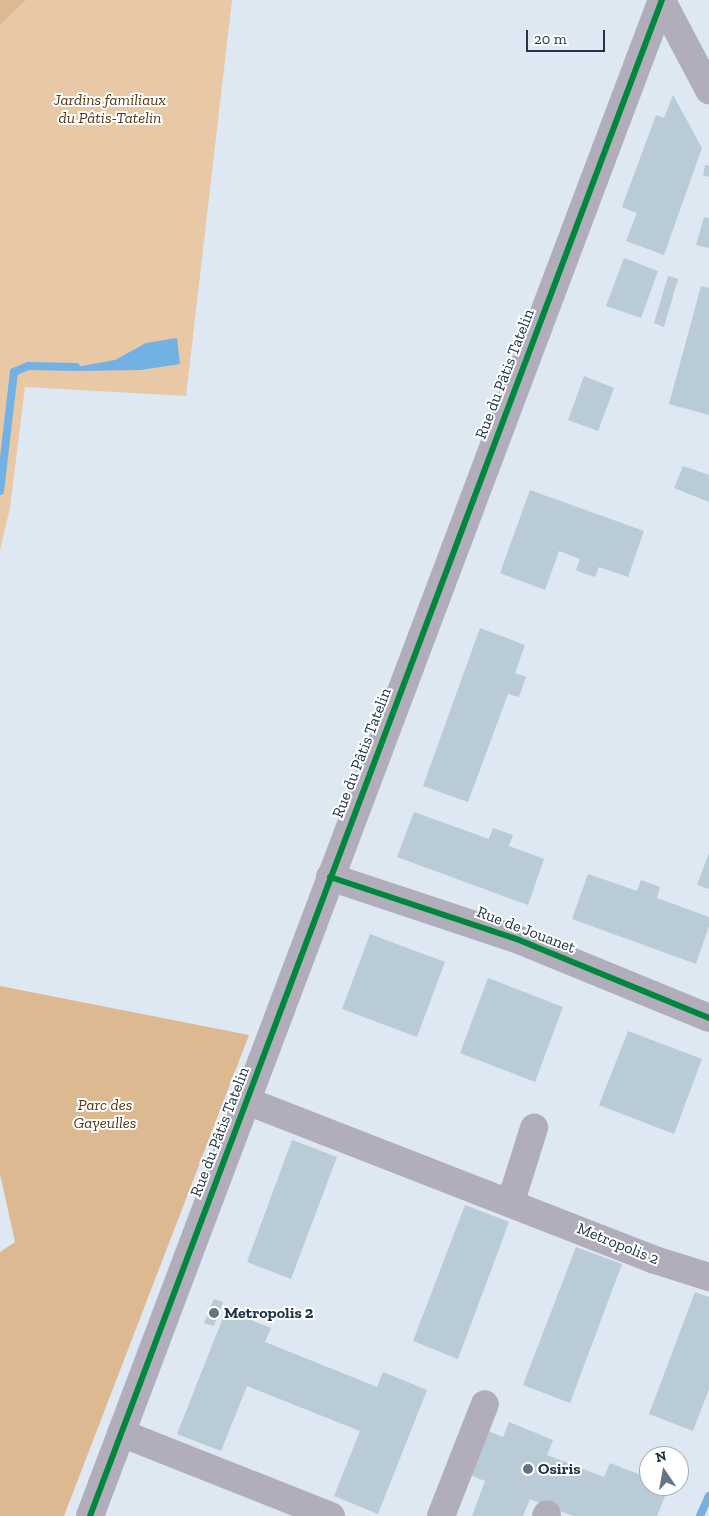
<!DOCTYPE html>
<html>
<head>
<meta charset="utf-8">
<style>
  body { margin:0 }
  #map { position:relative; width:709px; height:1516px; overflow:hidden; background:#dde8f3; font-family:"Zilla Slab",serif }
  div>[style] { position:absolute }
  .green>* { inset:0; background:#e9c8a5 }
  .forest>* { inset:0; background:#dcb991 }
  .water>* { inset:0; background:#72b1e4 }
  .stream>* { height:8px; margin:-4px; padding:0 4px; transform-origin:4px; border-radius:4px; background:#72b1e4 }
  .building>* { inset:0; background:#b8cbd6 }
  .minor>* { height:28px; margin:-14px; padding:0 14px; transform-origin:14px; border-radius:14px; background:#b1adbb }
  .cycleway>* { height:6px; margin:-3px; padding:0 3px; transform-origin:3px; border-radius:3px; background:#00873e }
  .dots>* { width:14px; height:14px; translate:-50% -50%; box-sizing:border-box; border:2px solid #fff; border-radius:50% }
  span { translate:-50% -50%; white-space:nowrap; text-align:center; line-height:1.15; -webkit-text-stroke:4px #fff; paint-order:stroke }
  .park-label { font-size:16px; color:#543614; font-style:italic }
  .street-label { font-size:16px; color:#213648 }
  .poi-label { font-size:16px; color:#213648; font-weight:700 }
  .left { translate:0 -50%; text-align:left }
  .north { position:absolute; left:639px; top:1446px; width:50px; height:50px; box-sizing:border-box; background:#fff; border:1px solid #a6afb6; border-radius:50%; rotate:348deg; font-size:14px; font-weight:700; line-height:20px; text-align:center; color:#213648 }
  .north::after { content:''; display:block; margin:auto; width:18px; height:22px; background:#637484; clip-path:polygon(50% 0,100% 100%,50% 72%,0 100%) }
  .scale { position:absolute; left:526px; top:30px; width:79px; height:22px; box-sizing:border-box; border:2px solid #213648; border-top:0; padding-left:6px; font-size:15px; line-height:18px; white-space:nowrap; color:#213648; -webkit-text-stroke:4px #fff; paint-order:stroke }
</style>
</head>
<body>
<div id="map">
  <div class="green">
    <i style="clip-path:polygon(0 0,232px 0,186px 396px,25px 387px,10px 508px,0 550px)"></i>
  </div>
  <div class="forest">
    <i style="clip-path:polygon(0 0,26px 0,0 25px)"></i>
    <i style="clip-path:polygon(0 986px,249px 1035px,64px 1516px,0 1516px,0 1252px,15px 1242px,0 1174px)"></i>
  </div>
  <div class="water">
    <i style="clip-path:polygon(177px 338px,180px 364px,141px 370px,77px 371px,76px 367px,115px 360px,146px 343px)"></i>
  </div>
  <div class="stream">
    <i style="left:0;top:491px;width:120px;rotate:-83.3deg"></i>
    <i style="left:14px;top:372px;width:15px;rotate:-23deg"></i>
    <i style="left:28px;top:366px;width:48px;rotate:1.2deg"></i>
    <i style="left:700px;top:1516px;width:22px;rotate:-66deg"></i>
  </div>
  <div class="building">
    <i style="clip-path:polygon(673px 95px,702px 148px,664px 255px,626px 241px,637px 213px,622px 207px,656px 115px,664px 118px)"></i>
    <i style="clip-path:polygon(705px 165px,709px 166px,709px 177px,703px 175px)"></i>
    <i style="clip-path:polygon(704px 217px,709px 218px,709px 248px,696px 245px)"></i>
    <i style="clip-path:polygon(624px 258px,658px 271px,641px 318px,606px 306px)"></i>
    <i style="clip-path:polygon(668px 276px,678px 279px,664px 327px,654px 323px)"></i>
    <i style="clip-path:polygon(701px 286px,709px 288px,709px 415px,669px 404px)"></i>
    <i style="clip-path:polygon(584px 376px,614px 388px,598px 431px,568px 420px)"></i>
    <i style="clip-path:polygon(683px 466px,709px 475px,709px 502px,674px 488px)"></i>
    <i style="clip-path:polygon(530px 490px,644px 531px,628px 577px,599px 567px,595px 577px,585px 574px,576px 570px,580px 559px,559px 551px,545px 590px,500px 573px)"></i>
    <i style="clip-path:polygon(480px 628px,525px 645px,515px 673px,526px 677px,519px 697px,508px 694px,468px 802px,423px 786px)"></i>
    <i style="clip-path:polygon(414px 812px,489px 839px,493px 828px,513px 835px,509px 846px,544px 859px,528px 905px,397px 857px)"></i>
    <i style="clip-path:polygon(709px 853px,709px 889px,697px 885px)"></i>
    <i style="clip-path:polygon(588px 874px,637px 891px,641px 880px,660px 887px,657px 898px,709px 917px,709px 926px,696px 964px,572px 919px)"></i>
    <i style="clip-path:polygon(370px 934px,445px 962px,417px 1037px,342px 1009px)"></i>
    <i style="clip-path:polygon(488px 978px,563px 1007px,535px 1082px,460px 1053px)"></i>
    <i style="clip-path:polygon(628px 1031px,702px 1059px,674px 1134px,599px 1105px)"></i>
    <i style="clip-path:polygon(292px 1140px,337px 1157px,291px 1279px,247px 1262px)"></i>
    <i style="clip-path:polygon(465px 1205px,509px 1222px,458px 1359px,413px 1341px)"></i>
    <i style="clip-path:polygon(576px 1247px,622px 1264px,570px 1403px,523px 1385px)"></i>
    <i style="clip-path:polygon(695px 1292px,709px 1297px,709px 1389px,693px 1431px,649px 1414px)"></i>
    <i style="clip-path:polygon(214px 1299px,223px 1302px,214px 1326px,204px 1323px)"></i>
    <i style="clip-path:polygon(226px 1310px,271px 1328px,265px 1342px,377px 1387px,383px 1372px,427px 1390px,378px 1514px,334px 1496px,360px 1431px,247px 1386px,221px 1451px,177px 1434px)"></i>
    <i style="clip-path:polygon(509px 1422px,553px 1440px,547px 1455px,604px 1477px,610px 1463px,649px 1478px,649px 1486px,669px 1486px,657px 1516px,573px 1516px,530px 1499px,523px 1516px,472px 1516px,485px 1481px,470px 1475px,488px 1431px,503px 1437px)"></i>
  </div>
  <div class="minor">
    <i style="left:662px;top:1px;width:101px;rotate:62.2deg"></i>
    <i style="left:330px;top:877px;width:199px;rotate:18.4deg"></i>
    <i style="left:519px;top:940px;width:205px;rotate:22.3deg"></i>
    <i style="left:247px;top:1101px;width:438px;rotate:21.3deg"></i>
    <i style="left:655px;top:1260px;width:57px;rotate:17.5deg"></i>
    <i style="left:511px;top:1201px;width:77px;rotate:-72.5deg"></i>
    <i style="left:121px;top:1433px;width:226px;rotate:21.6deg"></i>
    <i style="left:90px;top:1516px;width:1620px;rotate:-69.33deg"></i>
    <i style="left:441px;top:1516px;width:120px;rotate:-68.6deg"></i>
    <i style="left:546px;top:1516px;width:2px;rotate:-63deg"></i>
  </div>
  <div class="cycleway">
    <i style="left:330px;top:877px;width:199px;rotate:18.4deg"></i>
    <i style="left:519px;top:940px;width:205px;rotate:22.3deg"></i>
    <i style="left:90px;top:1516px;width:1620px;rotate:-69.33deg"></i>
  </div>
  <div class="dots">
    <i style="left:214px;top:1313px;background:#637484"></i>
    <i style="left:528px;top:1469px;background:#637484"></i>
  </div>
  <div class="park-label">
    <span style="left:110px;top:109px">Jardins familiaux<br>du Pâtis-Tatelin</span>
    <span style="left:105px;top:1114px">Parc des<br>Gayeulles</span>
  </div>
  <div class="street-label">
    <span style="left:505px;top:374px;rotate:-69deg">Rue du Pâtis Tatelin</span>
    <span style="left:362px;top:753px;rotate:-69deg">Rue du Pâtis Tatelin</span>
    <span style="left:526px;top:930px;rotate:21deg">Rue de Jouanet</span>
    <span style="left:220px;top:1132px;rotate:-69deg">Rue du Pâtis Tatelin</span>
    <span style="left:618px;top:1244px;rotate:22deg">Metropolis 2</span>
  </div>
  <div class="poi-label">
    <span class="left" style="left:224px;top:1313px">Metropolis 2</span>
    <span class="left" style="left:538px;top:1469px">Osiris</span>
  </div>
  <div class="north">N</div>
  <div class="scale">20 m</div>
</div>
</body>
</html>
